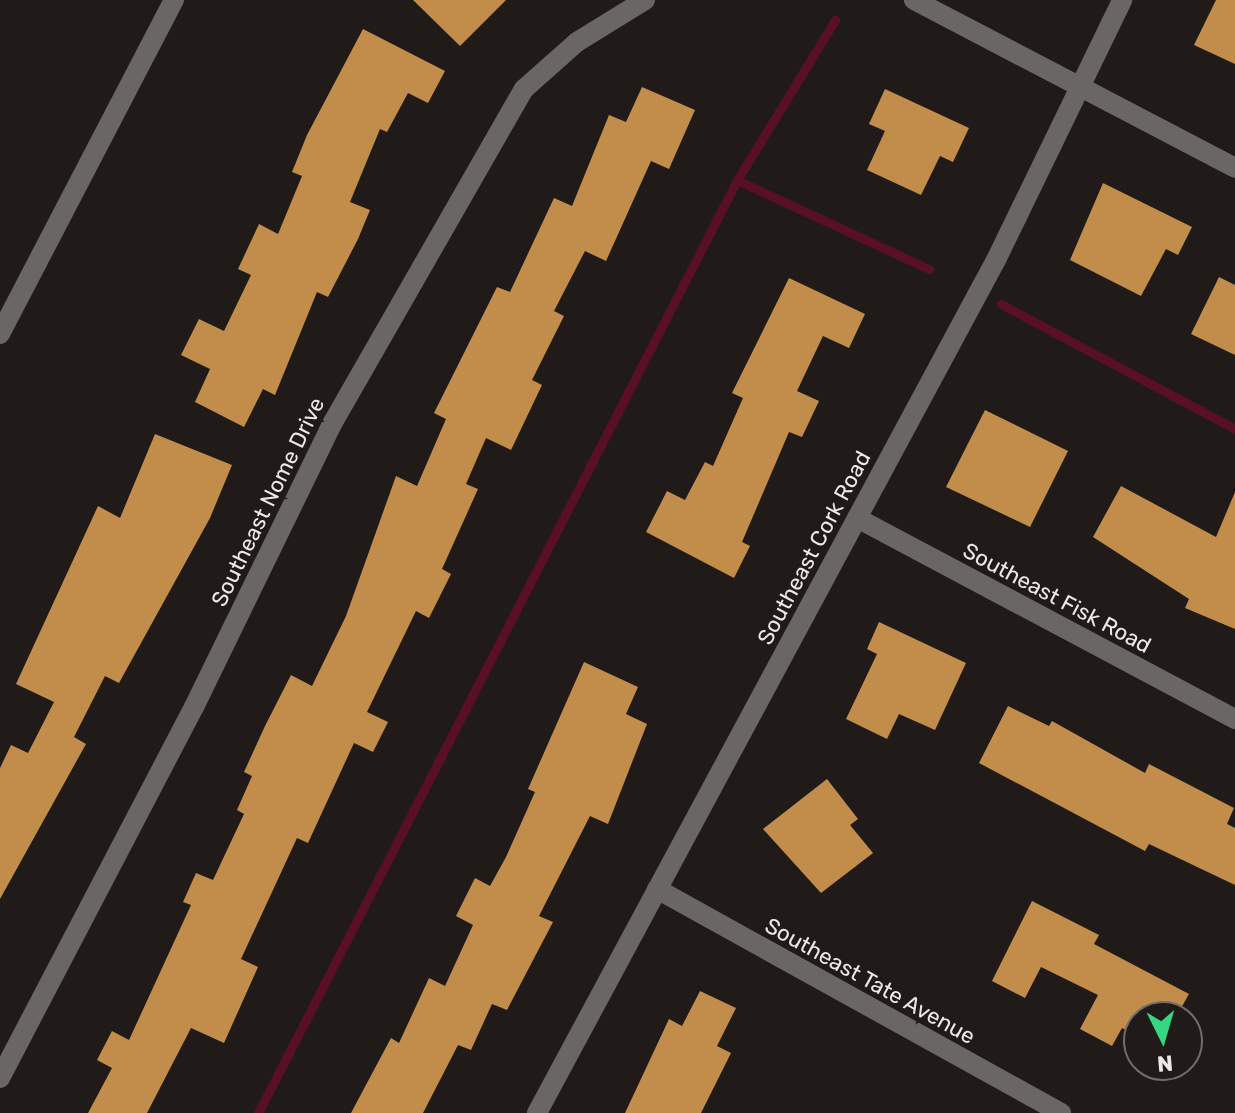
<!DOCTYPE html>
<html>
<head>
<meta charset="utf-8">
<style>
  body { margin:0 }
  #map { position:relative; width:1235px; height:1113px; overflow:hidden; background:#201b18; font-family:Rubik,sans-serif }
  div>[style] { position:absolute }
  .stream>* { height:9px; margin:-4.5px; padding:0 4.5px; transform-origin:4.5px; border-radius:4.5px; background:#591026 }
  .building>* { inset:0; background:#c28d4b }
  .minor>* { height:20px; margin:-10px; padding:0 10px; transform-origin:10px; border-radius:10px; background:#6a6665 }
  .tertiary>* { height:20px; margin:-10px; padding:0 10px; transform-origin:10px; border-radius:10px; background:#6a6665 }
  span { translate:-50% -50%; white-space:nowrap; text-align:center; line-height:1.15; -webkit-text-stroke:8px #201b18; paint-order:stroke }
  .street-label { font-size:22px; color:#ece8e6 }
  .north { position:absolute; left:1123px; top:1001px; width:80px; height:80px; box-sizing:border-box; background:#201b18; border:2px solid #726d6a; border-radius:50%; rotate:175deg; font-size:22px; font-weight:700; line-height:32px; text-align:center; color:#ece8e6 }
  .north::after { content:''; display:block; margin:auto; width:28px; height:36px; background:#35d881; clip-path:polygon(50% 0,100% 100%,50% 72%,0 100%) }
</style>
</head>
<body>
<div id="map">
  <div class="stream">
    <i style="left:737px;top:180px;width:212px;rotate:24.9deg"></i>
    <i style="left:1001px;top:304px;width:265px;rotate:28.1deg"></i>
    <i style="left:258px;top:1113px;width:1049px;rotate:-62.82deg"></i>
    <i style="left:737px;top:180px;width:188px;rotate:-58.5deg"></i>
  </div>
  <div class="building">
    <i style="clip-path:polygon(413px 0,506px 0,460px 46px)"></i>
    <i style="clip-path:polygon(1216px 0,1235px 0,1235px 64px,1194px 45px)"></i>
    <i style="clip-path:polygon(363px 29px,445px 71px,428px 103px,408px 93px,387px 132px,380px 129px,350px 202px,370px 210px,358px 239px,328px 297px,317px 292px,275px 395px,263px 389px,244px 427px,195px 402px,210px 369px,181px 355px,199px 319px,224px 331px,251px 275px,238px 269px,259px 224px,278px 234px,302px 176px,292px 172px,307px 135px)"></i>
    <i style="clip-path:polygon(642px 87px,695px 110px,669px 169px,651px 161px,606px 261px,585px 251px,554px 311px,564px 316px,532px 380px,542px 385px,511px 450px,486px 438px,466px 484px,478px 489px,442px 569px,451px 574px,429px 618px,416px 611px,367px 712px,388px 722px,373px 752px,354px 743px,308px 843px,297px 838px,241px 959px,258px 967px,224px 1043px,191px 1028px,147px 1113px,88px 1113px,112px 1068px,97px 1060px,112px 1031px,129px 1040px,191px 905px,183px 902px,196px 873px,213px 880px,244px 814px,237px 810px,252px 776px,244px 772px,265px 726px,291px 675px,312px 686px,346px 616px,396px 476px,417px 486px,446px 419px,434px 413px,497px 287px,510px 292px,554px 198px,572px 206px,609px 115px,626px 122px)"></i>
    <i style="clip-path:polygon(885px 89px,969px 128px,953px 162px,940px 156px,921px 195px,867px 170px,885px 131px,869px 124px)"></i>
    <i style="clip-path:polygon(1103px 183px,1192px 227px,1178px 255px,1166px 249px,1141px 296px,1070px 260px)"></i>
    <i style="clip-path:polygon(1219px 277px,1235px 285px,1235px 355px,1191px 334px)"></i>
    <i style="clip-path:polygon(789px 278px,865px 314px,849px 348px,823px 336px,797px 391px,819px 401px,802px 437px,789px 432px,742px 542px,750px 546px,734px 578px,646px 532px,667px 491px,685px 500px,705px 462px,713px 466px,743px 398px,732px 393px)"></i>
    <i style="clip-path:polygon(985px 410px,1068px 451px,1030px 527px,946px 487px)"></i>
    <i style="clip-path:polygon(155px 434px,232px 465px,210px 518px,119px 683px,105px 676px,74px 737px,86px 744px,0 899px,0 768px,11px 745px,28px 753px,54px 702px,16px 684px,98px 506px,120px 518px)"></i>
    <i style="clip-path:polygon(1121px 486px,1216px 537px,1235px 492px,1235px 629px,1185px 608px,1189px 599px,1093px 537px)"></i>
    <i style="clip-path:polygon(879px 622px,966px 663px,935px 730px,899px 714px,887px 739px,846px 719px,877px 654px,867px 649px)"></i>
    <i style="clip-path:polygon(584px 662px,638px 687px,626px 714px,647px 724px,608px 824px,590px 816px,539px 916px,553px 922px,507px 1010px,492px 1004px,471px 1050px,458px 1045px,423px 1113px,351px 1113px,391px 1038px,399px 1043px,429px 978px,445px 986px,473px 925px,456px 916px,475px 878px,490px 886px,506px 857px,535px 792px,528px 789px)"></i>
    <i style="clip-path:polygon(1008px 706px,1049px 726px,1052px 721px,1145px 773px,1149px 764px,1234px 808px,1227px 824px,1235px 828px,1235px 885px,1149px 844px,1145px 851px,979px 763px)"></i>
    <i style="clip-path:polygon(827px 779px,858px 819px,850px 825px,873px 853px,821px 893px,763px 829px)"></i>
    <i style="clip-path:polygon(1032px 901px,1099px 935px,1094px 944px,1189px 994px,1176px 1017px,1139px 1017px,1139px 1037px,1122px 1028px,1112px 1046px,1080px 1029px,1098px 995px,1041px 967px,1025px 998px,992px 981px)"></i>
    <i style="clip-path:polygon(700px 991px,736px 1008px,717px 1046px,731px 1053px,701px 1113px,625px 1113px,669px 1019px,682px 1026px)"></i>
  </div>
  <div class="minor">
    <i style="left:914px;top:0;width:362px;rotate:27.6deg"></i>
    <i style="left:857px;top:518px;width:428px;rotate:28deg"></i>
    <i style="left:657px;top:889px;width:462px;rotate:29deg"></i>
    <i style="left:0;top:1078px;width:419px;rotate:-62.4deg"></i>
    <i style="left:194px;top:707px;width:315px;rotate:-64deg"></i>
    <i style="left:332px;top:424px;width:386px;rotate:-60.2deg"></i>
    <i style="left:524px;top:89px;width:71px;rotate:-41.6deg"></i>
    <i style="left:577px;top:42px;width:80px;rotate:-31.7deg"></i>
    <i style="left:537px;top:1113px;width:969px;rotate:-61.72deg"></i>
    <i style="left:996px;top:260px;width:289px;rotate:-64.1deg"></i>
  </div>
  <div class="tertiary">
    <i style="left:0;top:334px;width:377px;rotate:-62.5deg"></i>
  </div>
  <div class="street-label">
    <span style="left:268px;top:502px;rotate:-64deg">Southeast Nome Drive</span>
    <span style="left:814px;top:548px;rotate:-62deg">Southeast Cork Road</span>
    <span style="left:1057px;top:598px;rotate:28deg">Southeast Fisk Road</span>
    <span style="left:870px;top:981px;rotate:29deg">Southeast Tate Avenue</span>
  </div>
  <div class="north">N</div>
</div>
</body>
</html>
